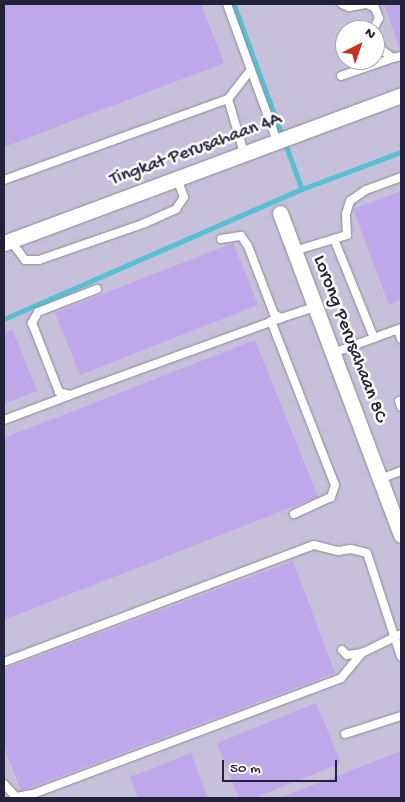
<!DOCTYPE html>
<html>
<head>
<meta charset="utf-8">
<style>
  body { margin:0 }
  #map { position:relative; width:405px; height:802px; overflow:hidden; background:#f4f0e0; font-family:"Gochi Hand",sans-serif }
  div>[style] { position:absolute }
  .industrial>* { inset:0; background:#c6c0da }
  .stream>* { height:4.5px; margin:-2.25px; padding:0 2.25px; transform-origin:2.25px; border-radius:2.25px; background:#56c0d2 }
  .building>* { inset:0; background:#bea7eb }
  .roads { filter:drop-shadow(0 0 1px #8b898e) drop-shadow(0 0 1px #8b898e) }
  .service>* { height:8px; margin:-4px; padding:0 4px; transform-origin:4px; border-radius:4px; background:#fff }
  .minor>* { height:15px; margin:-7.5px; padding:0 7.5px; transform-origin:7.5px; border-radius:7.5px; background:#fff }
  span { translate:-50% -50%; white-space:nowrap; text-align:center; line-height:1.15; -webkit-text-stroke:5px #fff; paint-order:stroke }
  .street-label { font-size:19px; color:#22223b }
  .frame { position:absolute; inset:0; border:5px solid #22223b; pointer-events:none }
  .north { position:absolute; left:335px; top:20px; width:50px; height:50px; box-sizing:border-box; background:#fff; border:1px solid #a7a7b1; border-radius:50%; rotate:41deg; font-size:14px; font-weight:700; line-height:20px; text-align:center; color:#22223b }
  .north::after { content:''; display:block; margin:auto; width:18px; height:22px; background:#c8321e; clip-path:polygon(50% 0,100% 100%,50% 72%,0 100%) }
  .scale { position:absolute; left:222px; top:760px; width:115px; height:22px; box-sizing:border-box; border:2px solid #22223b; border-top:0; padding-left:6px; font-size:15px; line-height:18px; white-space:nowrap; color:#22223b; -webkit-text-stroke:4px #fff; paint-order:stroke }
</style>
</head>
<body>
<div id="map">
  <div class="industrial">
    <i style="clip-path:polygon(evenodd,4px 4px,401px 4px,401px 798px,4px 798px,4px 4px,345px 30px,375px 30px,375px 60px,345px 60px,345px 30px)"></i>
  </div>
  <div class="stream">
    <i style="left:234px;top:4px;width:197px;rotate:69.8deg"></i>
    <i style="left:4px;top:319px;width:325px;rotate:-23.6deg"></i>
    <i style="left:302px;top:189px;width:106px;rotate:-20.5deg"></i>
  </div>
  <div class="building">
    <i style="clip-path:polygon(4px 4px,201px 4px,224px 63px,4px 147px)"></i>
    <i style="clip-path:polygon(384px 4px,401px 4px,401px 46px,399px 47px)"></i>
    <i style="clip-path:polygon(401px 191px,401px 300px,389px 305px,353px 209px)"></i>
    <i style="clip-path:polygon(233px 243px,258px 305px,80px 375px,55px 313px)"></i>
    <i style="clip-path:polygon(12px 329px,37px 391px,4px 404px,4px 333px)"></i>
    <i style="clip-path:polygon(255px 340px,318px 497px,4px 620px,4px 438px)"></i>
    <i style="clip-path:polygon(293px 561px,335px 673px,21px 791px,4px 746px,4px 669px)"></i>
    <i style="clip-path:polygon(316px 703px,341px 763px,254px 798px,239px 798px,217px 743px)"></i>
    <i style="clip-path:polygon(401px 751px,401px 798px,280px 798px)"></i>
    <i style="clip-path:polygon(191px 753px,208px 798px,138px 798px,130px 777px)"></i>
  </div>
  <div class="roads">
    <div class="service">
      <i style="left:342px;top:4px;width:8px;rotate:23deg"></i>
      <i style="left:349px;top:7px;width:17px;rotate:-10deg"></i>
      <i style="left:367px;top:4px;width:9px;rotate:27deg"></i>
      <i style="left:375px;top:8px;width:11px;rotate:68deg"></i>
      <i style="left:379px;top:18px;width:13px;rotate:117deg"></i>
      <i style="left:375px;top:36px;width:17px;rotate:62deg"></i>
      <i style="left:383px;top:51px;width:12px;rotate:35deg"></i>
      <i style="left:393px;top:58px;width:8px;rotate:-14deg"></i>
      <i style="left:251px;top:70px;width:76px;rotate:69.9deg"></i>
      <i style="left:341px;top:76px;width:55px;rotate:-19.1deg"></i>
      <i style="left:228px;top:99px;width:56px;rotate:73.5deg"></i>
      <i style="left:4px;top:180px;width:238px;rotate:-19.9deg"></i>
      <i style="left:228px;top:99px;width:37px;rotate:-52deg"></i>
      <i style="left:251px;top:70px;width:70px;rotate:-110deg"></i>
      <i style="left:221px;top:239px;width:20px;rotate:-9deg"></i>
      <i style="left:241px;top:236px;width:12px;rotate:55deg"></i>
      <i style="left:248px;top:246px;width:73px;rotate:69.1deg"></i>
      <i style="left:274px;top:314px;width:8px;rotate:30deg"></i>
      <i style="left:281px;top:318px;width:36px;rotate:-18deg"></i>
      <i style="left:334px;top:239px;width:107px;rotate:68deg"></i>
      <i style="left:10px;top:240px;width:25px;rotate:53deg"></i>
      <i style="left:25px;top:260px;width:14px"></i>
      <i style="left:39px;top:260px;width:112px;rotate:-19.2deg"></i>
      <i style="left:145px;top:223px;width:34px;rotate:-24deg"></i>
      <i style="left:176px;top:209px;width:14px;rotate:-56deg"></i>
      <i style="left:184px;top:197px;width:19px;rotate:-111deg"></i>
      <i style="left:294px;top:251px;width:55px;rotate:-16.8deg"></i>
      <i style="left:347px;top:235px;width:21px;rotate:-93deg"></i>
      <i style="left:346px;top:214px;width:14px;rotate:-73deg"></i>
      <i style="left:350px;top:201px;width:19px;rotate:-35deg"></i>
      <i style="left:366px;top:190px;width:37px;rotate:-20deg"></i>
      <i style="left:97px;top:289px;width:63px;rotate:158.7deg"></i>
      <i style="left:38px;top:312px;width:13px;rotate:119deg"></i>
      <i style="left:32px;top:323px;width:74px;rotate:68.6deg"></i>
      <i style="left:59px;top:392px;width:11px;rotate:15deg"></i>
      <i style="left:70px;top:395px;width:225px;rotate:-20deg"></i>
      <i style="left:271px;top:321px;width:176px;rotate:68.7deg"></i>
      <i style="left:335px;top:485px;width:13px;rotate:108deg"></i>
      <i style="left:331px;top:497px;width:41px;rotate:155.3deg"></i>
      <i style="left:398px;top:330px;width:9px;rotate:72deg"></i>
      <i style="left:333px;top:353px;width:72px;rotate:-20.2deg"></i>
      <i style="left:399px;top:401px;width:6px;rotate:72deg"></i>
      <i style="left:4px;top:420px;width:71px;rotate:-20.7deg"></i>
      <i style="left:380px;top:479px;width:22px;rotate:-21deg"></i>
      <i style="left:342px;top:650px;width:7px;rotate:45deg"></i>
      <i style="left:347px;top:655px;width:15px;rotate:-8deg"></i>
      <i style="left:362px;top:653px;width:43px;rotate:-26deg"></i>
      <i style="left:4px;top:662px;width:331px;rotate:-20.7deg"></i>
      <i style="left:314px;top:545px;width:25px;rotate:14deg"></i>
      <i style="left:338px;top:551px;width:13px;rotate:-9deg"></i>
      <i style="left:351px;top:549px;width:16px;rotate:14deg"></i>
      <i style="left:367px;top:553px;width:109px;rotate:71.9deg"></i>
      <i style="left:345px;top:734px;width:59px;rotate:-17.8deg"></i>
      <i style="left:4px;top:784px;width:18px;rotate:47deg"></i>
      <i style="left:16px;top:797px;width:17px;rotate:-10deg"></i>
      <i style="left:33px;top:794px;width:329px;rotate:-20.6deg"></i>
      <i style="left:341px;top:678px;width:33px;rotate:-50deg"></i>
    </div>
    <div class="minor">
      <i style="left:280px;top:213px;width:344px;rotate:69.4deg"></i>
      <i style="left:4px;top:243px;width:424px;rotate:-20.4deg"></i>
    </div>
  </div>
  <div class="street-label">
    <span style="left:196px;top:150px;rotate:-20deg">Tingkat Perusahaan 4A</span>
    <span style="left:349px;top:339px;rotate:69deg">Lorong Perusahaan 8C</span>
  </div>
  <div class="frame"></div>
  <div class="north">N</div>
  <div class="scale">50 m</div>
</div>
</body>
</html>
